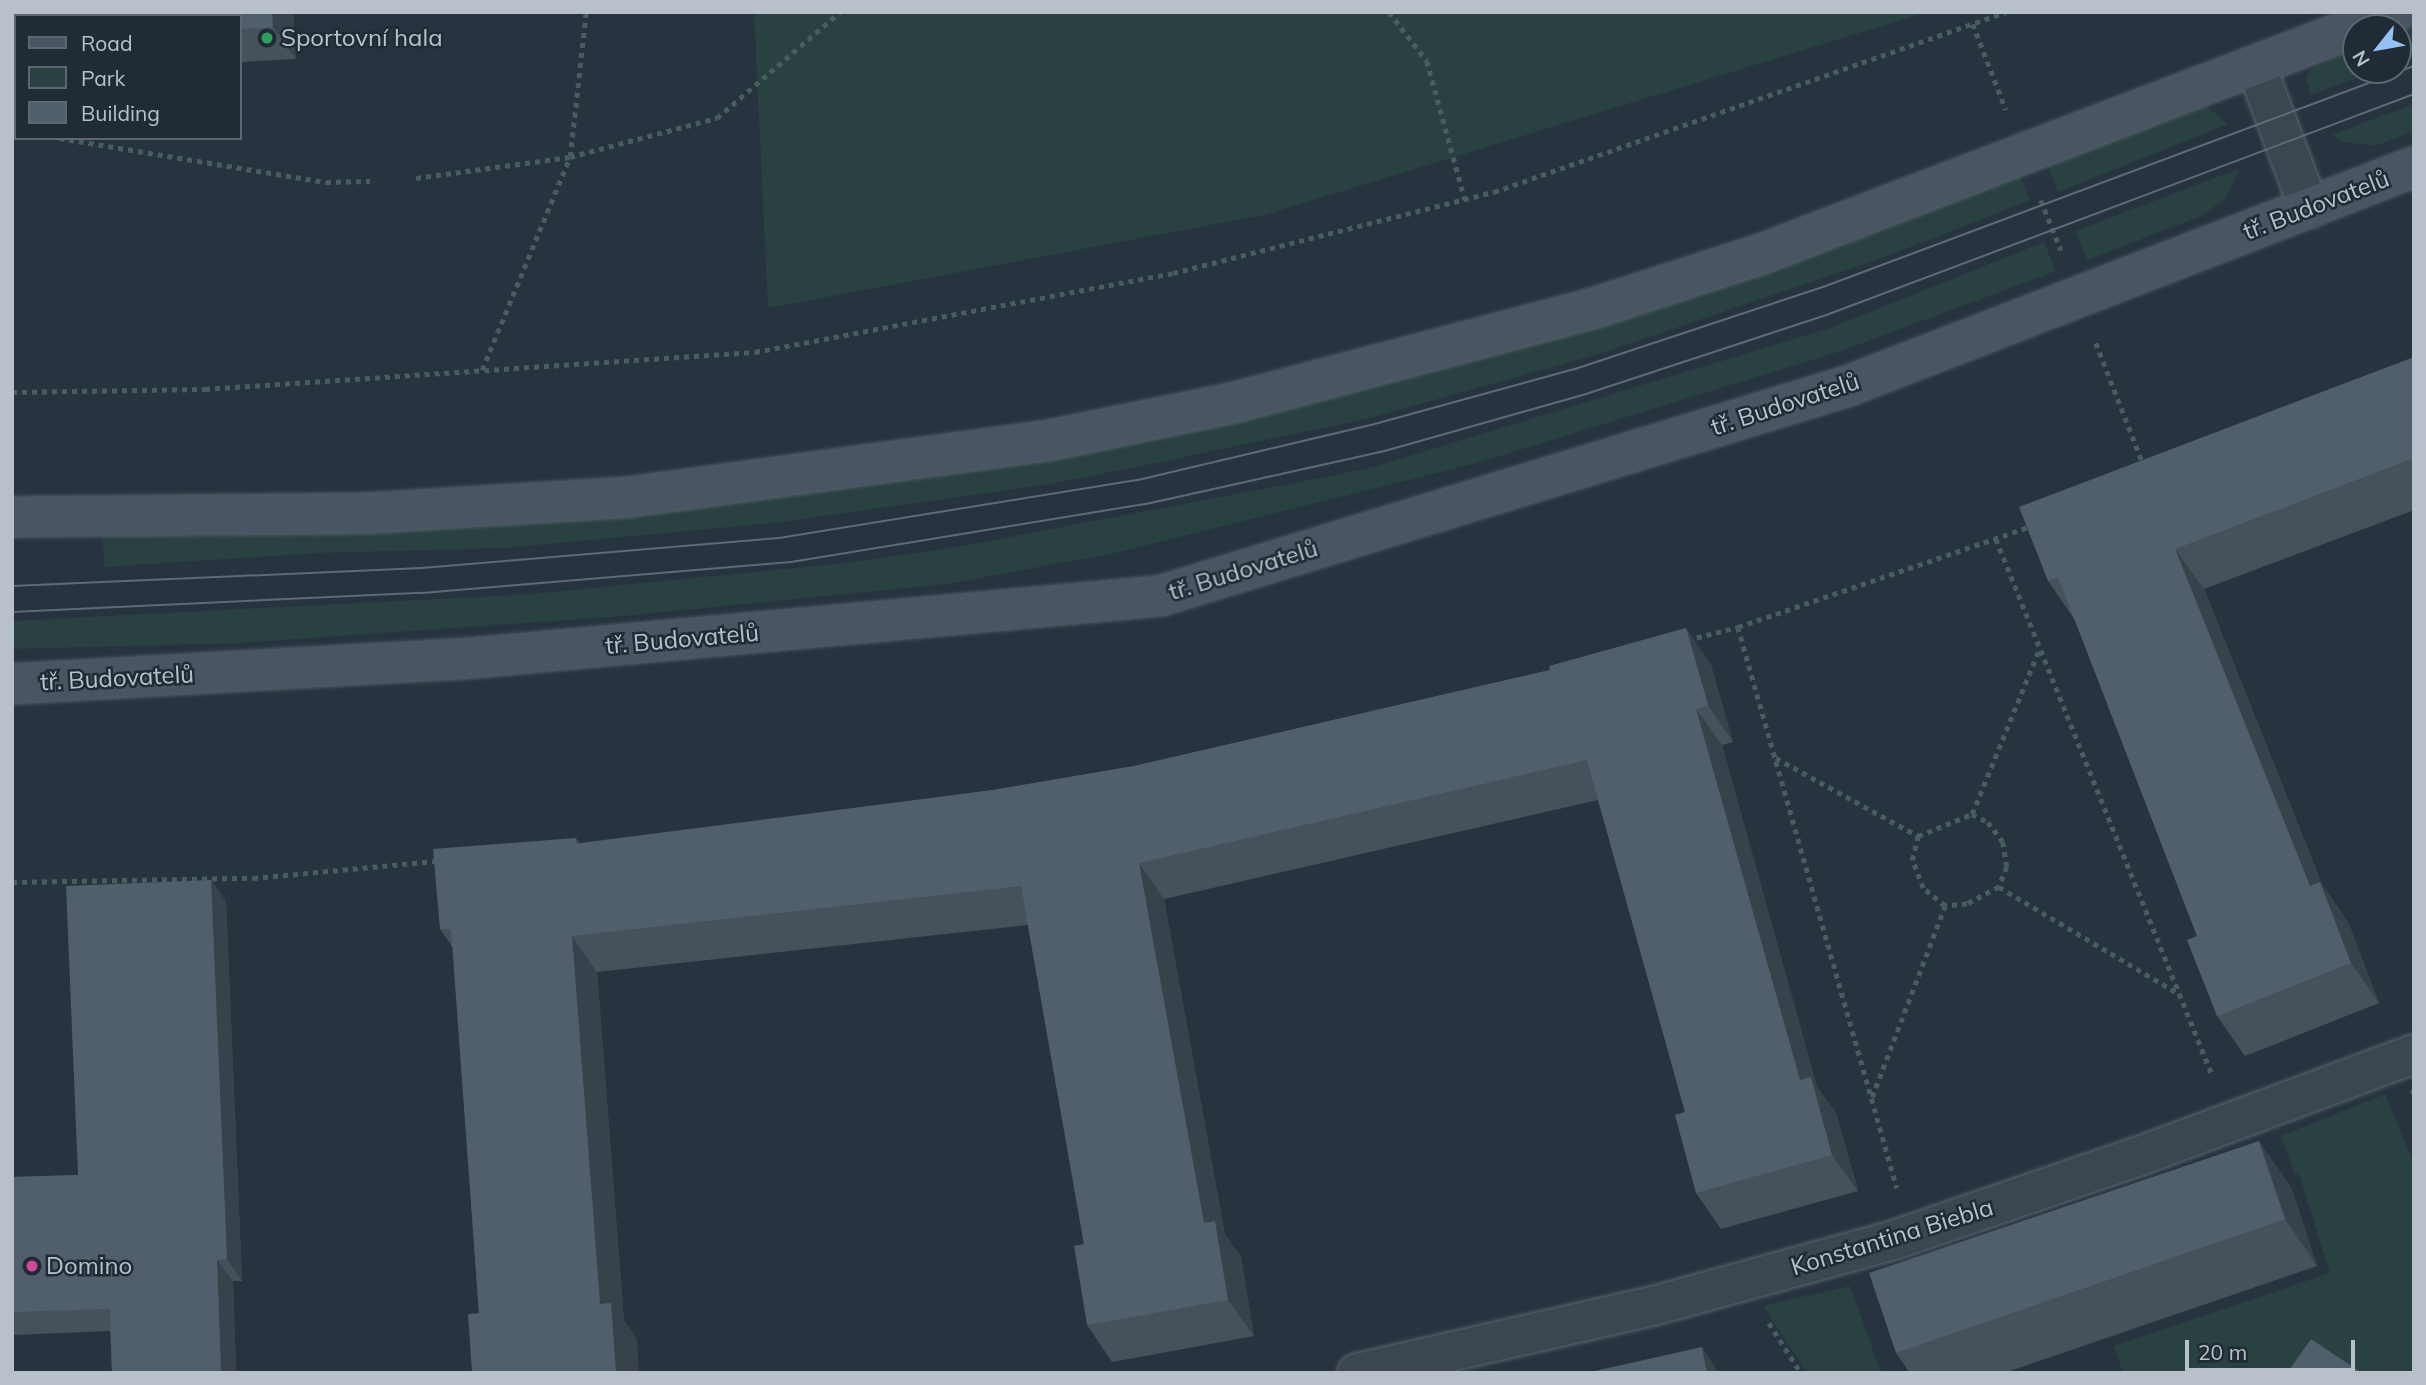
<!DOCTYPE html>
<html>
<head>
<meta charset="utf-8">
<style>
  body { margin:0 }
  #map { position:relative; width:2426px; height:1385px; overflow:hidden; background:#273440; font-family:Mulish,sans-serif }
  div>[style] { position:absolute }
  .green>* { inset:0; background:#294141 }
  .path>* { height:4.5px; margin-top:-2.25px; transform-origin:0; background:repeating-linear-gradient(90deg,#475d5e 0 5px,transparent 0 10px) }
  .roads { filter:drop-shadow(0 0 2px #59646d) drop-shadow(0 0 2px #59646d) }
  .street>* { height:38px; margin:-19px; padding:0 19px; transform-origin:19px; border-radius:19px; background:#3b4650 }
  .secondary>* { height:38px; margin:-19px; padding:0 19px; transform-origin:19px; border-radius:19px; background:#495563 }
  .tram>* { height:2px; margin:-1px; padding:0 1px; transform-origin:1px; border-radius:1px; background:#5d6a77 }
  .wall>* { inset:0; background:#45525c }
  .shaded-wall>* { inset:0; background:#38424b }
  .building>* { inset:0; background:#505f6b }
  .dots>* { width:19px; height:19px; translate:-50% -50%; box-sizing:border-box; border:4px solid #202b35; border-radius:50% }
  span { translate:-50% -50%; white-space:nowrap; text-align:center; line-height:1.15; -webkit-text-stroke:5px #202b35; paint-order:stroke }
  .poi-label { font-size:24px; color:#b8c1ca }
  .left { translate:0 -50%; text-align:left }
  .street-label { font-size:24px; color:#b8c1ca }
  .frame { position:absolute; inset:0; border:14px solid #b8c1ca; pointer-events:none }
  .legend { position:absolute; left:14px; top:14px; width:228px; height:126px; box-sizing:border-box; background:#202b35; border:2px solid #5d6771; margin:0; padding:9px 12px; list-style:none; font-size:21px; color:#b8c1ca }
  .legend li { display:flex; align-items:center; gap:14px; height:35px }
  .legend b { width:35px; border:2px solid #5d6771 }
  .north { position:absolute; left:2342px; top:14px; width:70px; height:70px; box-sizing:border-box; background:#202b35; border:2px solid #5d6771; border-radius:50%; rotate:239deg; font-size:19px; font-weight:700; line-height:28px; text-align:center; color:#b8c1ca }
  .north::after { content:''; display:block; margin:auto; width:24px; height:32px; background:#93c2f4; clip-path:polygon(50% 0,100% 100%,50% 72%,0 100%) }
  .scale { position:absolute; left:2185px; top:1340px; width:170px; height:32px; box-sizing:border-box; border:4px solid #b8c1ca; border-top:0; padding-left:9px; font-size:21px; line-height:24px; white-space:nowrap; color:#b8c1ca; -webkit-text-stroke:5px #202b35; paint-order:stroke }
</style>
</head>
<body>
<div id="map">
  <div class="green">
    <i style="clip-path:polygon(754px 12px,1928px 12px,1264px 215px,768px 308px)"></i>
    <i style="clip-path:polygon(2414px 23px,2414px 56px,2398px 62px,2398px 29px)"></i>
    <i style="clip-path:polygon(2356px 46px,2356px 70px,2377px 70px,2311px 95px,2306px 79px,2309px 70px)"></i>
    <i style="clip-path:polygon(2414px 104px,2414px 131px,2375px 146px,2345px 142px,2331px 135px)"></i>
    <i style="clip-path:polygon(2186px 106px,2206px 106px,2228px 124px,2058px 192px,2046px 162px)"></i>
    <i style="clip-path:polygon(2241px 168px,2226px 198px,2201px 216px,2087px 260px,2075px 231px)"></i>
    <i style="clip-path:polygon(2020px 174px,2030px 200px,1885px 257px,1599px 354px,1370px 418px,1151px 464px,1044px 485px,773px 523px,504px 548px,317px 553px,104px 567px,103px 535px,200px 536px,542px 519px,995px 464px)"></i>
    <i style="clip-path:polygon(2044px 242px,2056px 271px,1841px 351px,1477px 463px,1115px 553px,947px 584px,623px 616px,239px 643px,12px 649px,12px 621px,533px 594px,844px 563px,952px 548px,1320px 478px,1373px 467px,1830px 328px)"></i>
    <i style="clip-path:polygon(2385px 1094px,2414px 1164px,2414px 1373px,2123px 1373px,2114px 1346px,2330px 1273px,2299px 1174px,2295px 1175px,2281px 1136px)"></i>
    <i style="clip-path:polygon(1850px 1286px,1881px 1373px,1807px 1373px,1763px 1306px)"></i>
  </div>
  <div class="path">
    <i style="left:1389px;top:12px;width:62px;rotate:52.2deg"></i>
    <i style="left:1427px;top:61px;width:144px;rotate:74.7deg"></i>
    <i style="left:1973px;top:24px;width:92px;rotate:69deg"></i>
    <i style="left:12px;top:131px;width:4px"></i>
    <i style="left:59px;top:138px;width:271px;rotate:9.4deg"></i>
    <i style="left:326px;top:182px;width:44px;rotate:-1.3deg"></i>
    <i style="left:416px;top:178px;width:155px;rotate:-7.8deg"></i>
    <i style="left:570px;top:157px;width:152px;rotate:-14.9deg"></i>
    <i style="left:717px;top:118px;width:162px;rotate:-40.8deg"></i>
    <i style="left:2041px;top:200px;width:54px;rotate:68.2deg"></i>
    <i style="left:2096px;top:343px;width:132px;rotate:68.7deg"></i>
    <i style="left:482px;top:370px;width:230px;rotate:-67.6deg"></i>
    <i style="left:570px;top:157px;width:146px;rotate:-83.7deg"></i>
    <i style="left:12px;top:392px;width:193px;rotate:-0.9deg"></i>
    <i style="left:205px;top:389px;width:551px;rotate:-3.85deg"></i>
    <i style="left:755px;top:352px;width:425px;rotate:-10.7deg"></i>
    <i style="left:1173px;top:273px;width:331px;rotate:-14.2deg"></i>
    <i style="left:1494px;top:192px;width:543px;rotate:-19.37deg"></i>
    <i style="left:1996px;top:539px;width:580px;rotate:68.03deg"></i>
    <i style="left:1738px;top:627px;width:583px;rotate:74.18deg"></i>
    <i style="left:1687px;top:640px;width:53px;rotate:-14.3deg"></i>
    <i style="left:1738px;top:627px;width:310px;rotate:-19deg"></i>
    <i style="left:1776px;top:758px;width:162px;rotate:28.8deg"></i>
    <i style="left:1972px;top:814px;width:180px;rotate:-67.8deg"></i>
    <i style="left:12px;top:882px;width:241px;rotate:-1deg"></i>
    <i style="left:253px;top:878px;width:186px;rotate:-5.3deg"></i>
    <i style="left:1999px;top:887px;width:36px;rotate:152deg"></i>
    <i style="left:1967px;top:904px;width:22px;rotate:175deg"></i>
    <i style="left:1945px;top:906px;width:28px;rotate:-141deg"></i>
    <i style="left:1923px;top:888px;width:30px;rotate:-111deg"></i>
    <i style="left:1912px;top:860px;width:25px;rotate:-76deg"></i>
    <i style="left:1918px;top:836px;width:58px;rotate:-22.2deg"></i>
    <i style="left:1972px;top:814px;width:18px;rotate:27deg"></i>
    <i style="left:1988px;top:822px;width:25px;rotate:53deg"></i>
    <i style="left:2003px;top:842px;width:25px;rotate:81deg"></i>
    <i style="left:2007px;top:867px;width:22px;rotate:112deg"></i>
    <i style="left:1999px;top:887px;width:209px;rotate:30.7deg"></i>
    <i style="left:1872px;top:1097px;width:204px;rotate:-69.1deg"></i>
    <i style="left:1769px;top:1323px;width:59px;rotate:57.4deg"></i>
  </div>
  <div class="roads">
    <div class="street">
      <i style="left:2256px;top:66px;width:152px;rotate:69.5deg"></i>
      <i style="left:1357px;top:1373px;width:303px;rotate:-12.8deg"></i>
      <i style="left:1653px;top:1306px;width:250px;rotate:-15.3deg"></i>
      <i style="left:1894px;top:1240px;width:257px;rotate:-18.9deg"></i>
      <i style="left:2137px;top:1157px;width:296px;rotate:-20.4deg"></i>
    </div>
    <div class="secondary">
      <i style="left:12px;top:517px;width:358px;rotate:-0.6deg"></i>
      <i style="left:370px;top:513px;width:260px;rotate:-3.5deg"></i>
      <i style="left:630px;top:497px;width:424px;rotate:-7.7deg"></i>
      <i style="left:1050px;top:440px;width:190px;rotate:-11.5deg"></i>
      <i style="left:1236px;top:402px;width:367px;rotate:-14.7deg"></i>
      <i style="left:1591px;top:309px;width:182px;rotate:-17.9deg"></i>
      <i style="left:1764px;top:253px;width:675px;rotate:-20.9deg"></i>
      <i style="left:12px;top:684px;width:450px;rotate:-3.2deg"></i>
      <i style="left:461px;top:659px;width:702px;rotate:-5.15deg"></i>
      <i style="left:1160px;top:596px;width:719px;rotate:-16.97deg"></i>
      <i style="left:1848px;top:386px;width:607px;rotate:-21.15deg"></i>
    </div>
  </div>
  <div class="tram">
    <i style="left:12px;top:586px;width:410px;rotate:-2.5deg"></i>
    <i style="left:422px;top:568px;width:358px;rotate:-4.8deg"></i>
    <i style="left:779px;top:538px;width:364px;rotate:-9.2deg"></i>
    <i style="left:1138px;top:480px;width:239px;rotate:-13.3deg"></i>
    <i style="left:1371px;top:425px;width:212px;rotate:-15.4deg"></i>
    <i style="left:1575px;top:369px;width:261px;rotate:-18.3deg"></i>
    <i style="left:1823px;top:287px;width:631px;rotate:-20.5deg"></i>
    <i style="left:12px;top:612px;width:410px;rotate:-2.7deg"></i>
    <i style="left:422px;top:593px;width:370px;rotate:-4.8deg"></i>
    <i style="left:791px;top:562px;width:360px;rotate:-9.3deg"></i>
    <i style="left:1146px;top:504px;width:241px;rotate:-12.5deg"></i>
    <i style="left:1381px;top:452px;width:216px;rotate:-15.8deg"></i>
    <i style="left:1589px;top:393px;width:253px;rotate:-18.2deg"></i>
    <i style="left:1829px;top:314px;width:625px;rotate:-20.61deg"></i>
  </div>
  <div class="wall">
    <i style="clip-path:polygon(12px 12px,293px 12px,296px 59px,240px 62px,240px 16px,16px 16px,16px 71px,12px 71px)"></i>
    <i style="clip-path:polygon(2414px 357px,2414px 510px,2204px 589px,2322px 884px,2348px 922px,2379px 1003px,2245px 1056px,2217px 1016px,2197px 936px,2075px 620px,2048px 581px)"></i>
    <i style="clip-path:polygon(1686px 628px,1711px 665px,1733px 742px,1722px 745px,1817px 1087px,1836px 1113px,1858px 1191px,1721px 1229px,1696px 1193px,1685px 1112px,1598px 800px,1164px 899px,1225px 1235px,1241px 1257px,1254px 1336px,1112px 1362px,1087px 1325px,1084px 1244px,1028px 925px,597px 972px,624px 1321px,637px 1339px,479px 1313px,453px 948px,440px 929px,576px 838px,579px 843px,993px 790px,1134px 766px,1550px 670px)"></i>
    <i style="clip-path:polygon(211px 880px,226px 902px,242px 1281px,233px 1281px,236px 1373px,112px 1373px,110px 1331px,12px 1335px,12px 1177px,78px 1175px)"></i>
    <i style="clip-path:polygon(2291px 1187px,2317px 1266px,2004px 1373px,1910px 1373px,1896px 1353px)"></i>
  </div>
  <div class="shaded-wall">
    <i style="clip-path:polygon(272px 12px,293px 12px,296px 59px,273px 27px)"></i>
    <i style="clip-path:polygon(2175px 549px,2204px 589px,2322px 884px,2348px 922px,2379px 1003px,2351px 963px,2310px 886px)"></i>
    <i style="clip-path:polygon(1686px 628px,1711px 665px,1733px 742px,1708px 705px)"></i>
    <i style="clip-path:polygon(1696px 709px,1722px 745px,1817px 1087px,1836px 1113px,1858px 1191px,1832px 1155px,1800px 1080px)"></i>
    <i style="clip-path:polygon(1139px 863px,1164px 899px,1225px 1235px,1241px 1257px,1254px 1336px,1228px 1300px,1204px 1223px)"></i>
    <i style="clip-path:polygon(211px 880px,226px 902px,242px 1281px,227px 1259px)"></i>
    <i style="clip-path:polygon(572px 936px,597px 972px,624px 1321px,637px 1339px,639px 1373px,616px 1373px,600px 1304px)"></i>
    <i style="clip-path:polygon(2259px 1141px,2291px 1187px,2317px 1266px,2285px 1219px)"></i>
    <i style="clip-path:polygon(217px 1260px,233px 1281px,236px 1373px,221px 1373px)"></i>
    <i style="clip-path:polygon(1702px 1347px,1719px 1373px,1707px 1373px)"></i>
  </div>
  <div class="building">
    <i style="clip-path:polygon(12px 12px,272px 12px,273px 27px,240px 29px,240px 16px,16px 16px,16px 38px,12px 38px)"></i>
    <i style="clip-path:polygon(2414px 357px,2414px 458px,2175px 549px,2310px 886px,2320px 882px,2351px 963px,2217px 1016px,2187px 940px,2197px 936px,2058px 577px,2048px 581px,2019px 507px)"></i>
    <i style="clip-path:polygon(1686px 628px,1708px 705px,1696px 709px,1800px 1080px,1811px 1077px,1832px 1155px,1696px 1193px,1675px 1115px,1685px 1112px,1587px 760px,1139px 863px,1204px 1223px,1215px 1221px,1228px 1300px,1087px 1325px,1074px 1246px,1084px 1244px,1021px 886px,572px 936px,600px 1304px,611px 1303px,616px 1373px,472px 1373px,468px 1314px,479px 1313px,451px 929px,440px 929px,433px 849px,576px 838px,576px 844px,993px 790px,1134px 766px,1550px 670px,1549px 666px)"></i>
    <i style="clip-path:polygon(211px 880px,227px 1259px,217px 1260px,221px 1373px,112px 1373px,110px 1309px,12px 1312px,12px 1177px,78px 1175px,66px 886px)"></i>
    <i style="clip-path:polygon(2414px 1090px,2414px 1100px,2410px 1091px)"></i>
    <i style="clip-path:polygon(2259px 1141px,2285px 1219px,1896px 1353px,1869px 1273px)"></i>
    <i style="clip-path:polygon(2311px 1339px,2362px 1373px,2287px 1373px)"></i>
    <i style="clip-path:polygon(1702px 1347px,1707px 1373px,1586px 1373px)"></i>
  </div>
  <div class="dots">
    <i style="left:267px;top:38px;background:#2e9e5b"></i>
    <i style="left:32px;top:1266px;background:#d1479c"></i>
  </div>
  <div class="poi-label">
    <span class="left" style="left:281px;top:38px">Sportovní hala</span>
    <span class="left" style="left:46px;top:1266px">Domino</span>
  </div>
  <div class="street-label">
    <span style="left:2316px;top:205px;rotate:-21deg">tř. Budovatelů</span>
    <span style="left:1785px;top:404px;rotate:-18deg">tř. Budovatelů</span>
    <span style="left:1243px;top:570px;rotate:-17deg">tř. Budovatelů</span>
    <span style="left:682px;top:639px;rotate:-5deg">tř. Budovatelů</span>
    <span style="left:117px;top:678px;rotate:-3deg">tř. Budovatelů</span>
    <span style="left:1892px;top:1237px;rotate:-17deg">Konstantina Biebla</span>
  </div>
  <div class="frame"></div>
  <ul class="legend">
  <li><b style="height:9px;background:#495563"></b>Road</li>
  <li><b style="height:19px;background:#294141"></b>Park</li>
  <li><b style="height:19px;background:#505f6b"></b>Building</li>
  </ul>
  <div class="north">N</div>
  <div class="scale">20 m</div>
</div>
</body>
</html>
